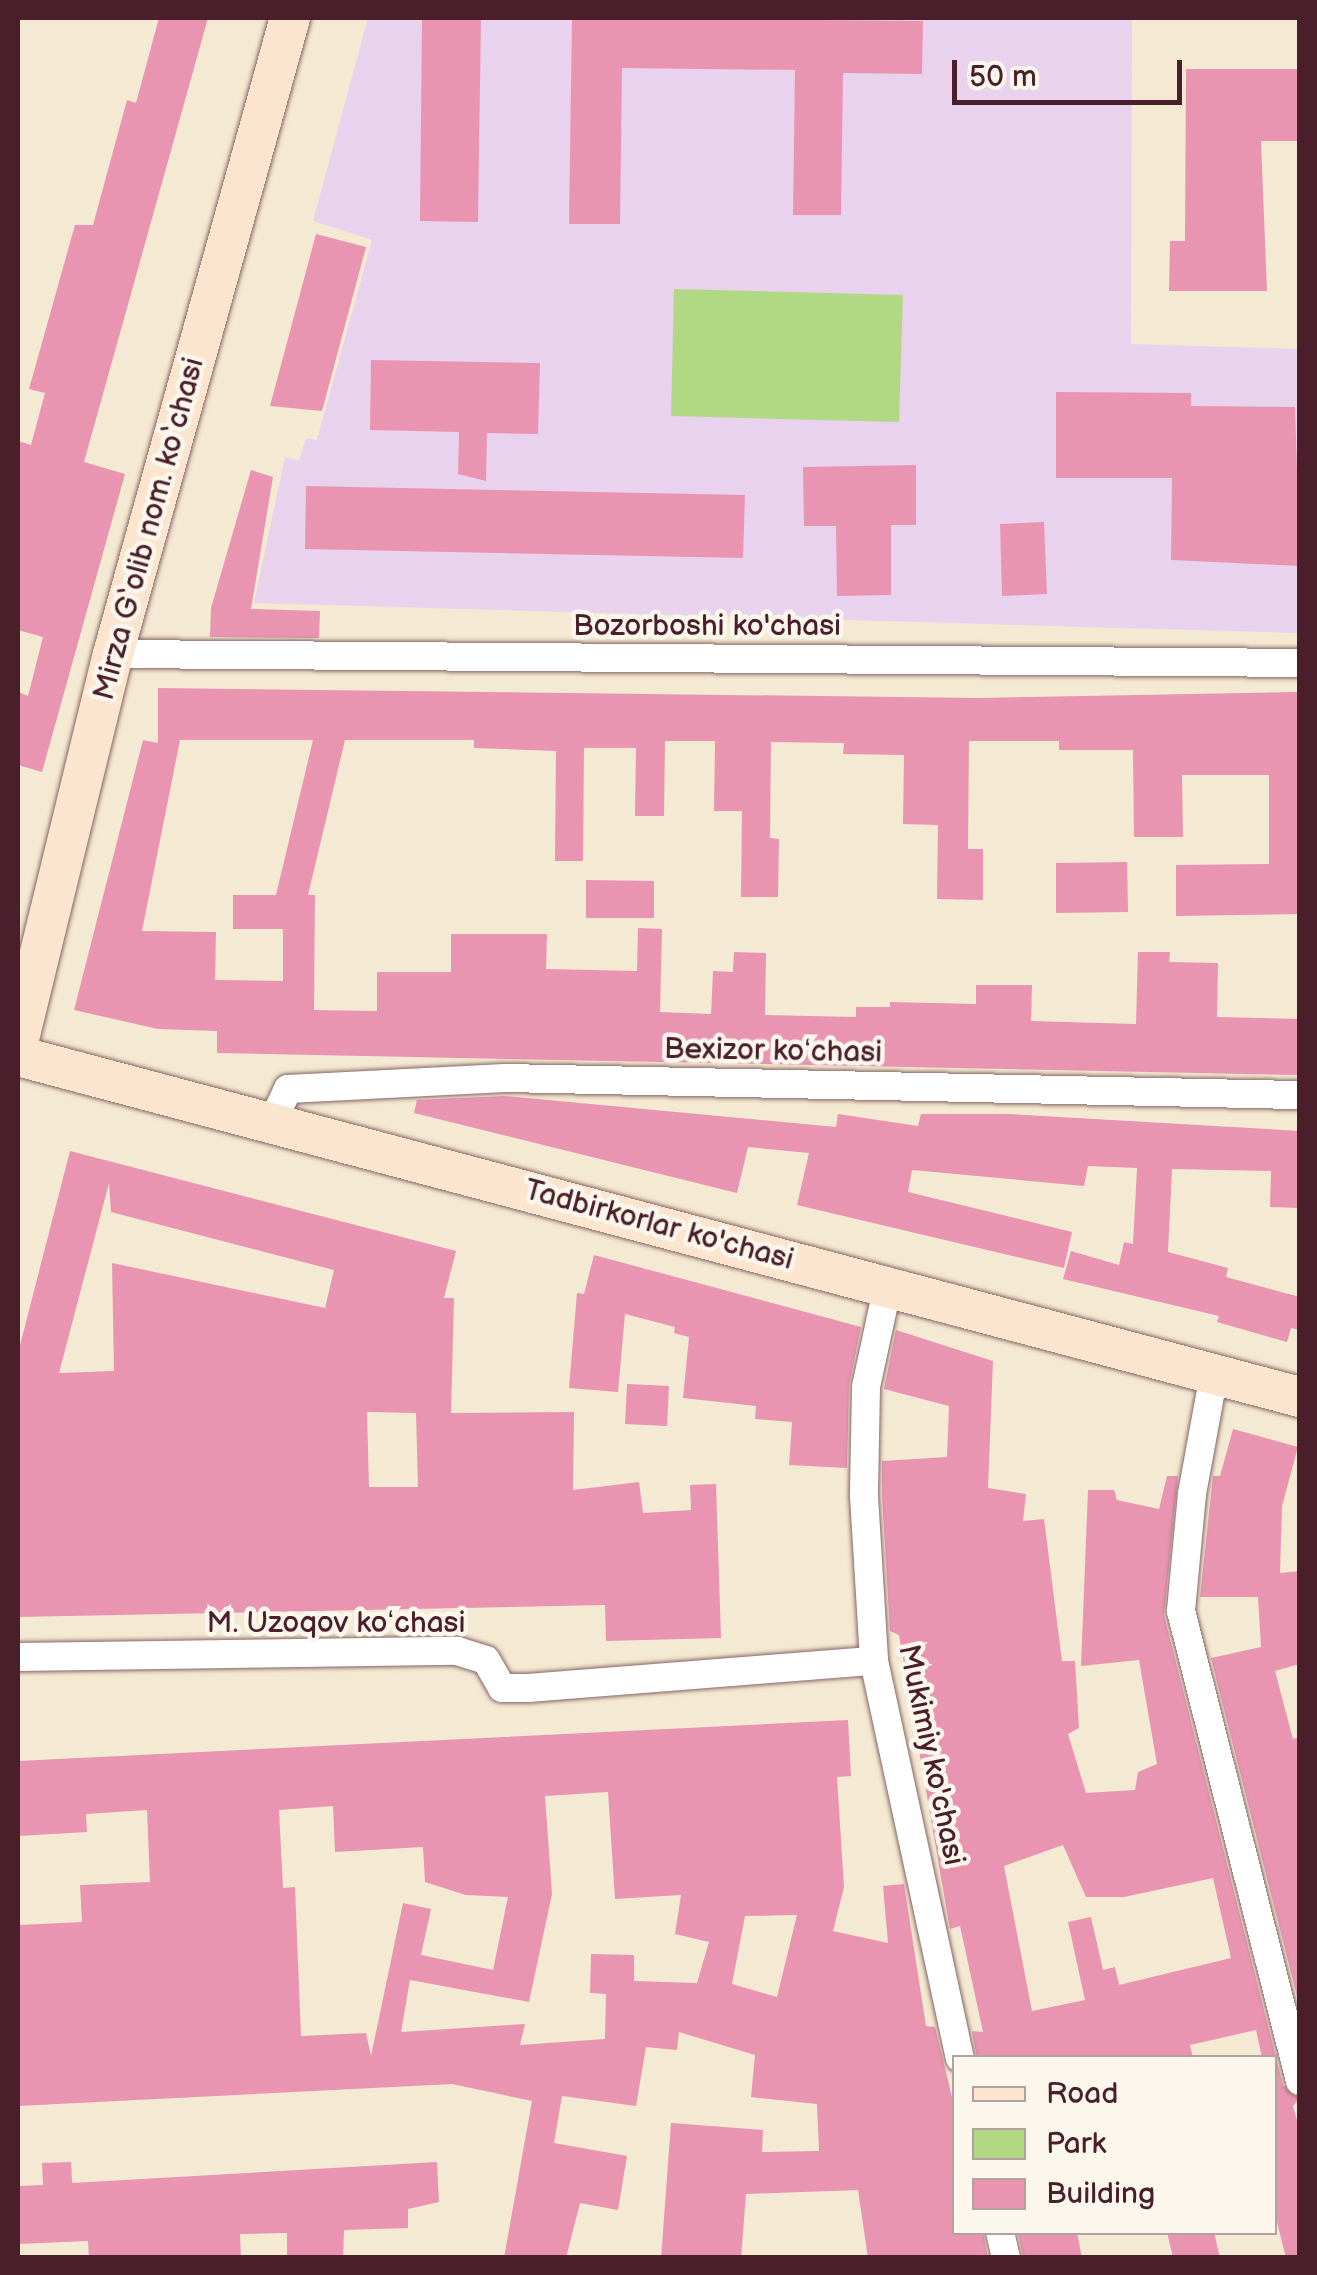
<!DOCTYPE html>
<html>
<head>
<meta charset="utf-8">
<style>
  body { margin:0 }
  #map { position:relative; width:1317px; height:2275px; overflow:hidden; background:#f4e9d2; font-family:"Balsamiq Sans",sans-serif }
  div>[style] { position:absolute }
  .built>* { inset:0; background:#e9d2ed }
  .green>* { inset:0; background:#b1d983 }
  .building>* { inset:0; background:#e995b2 }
  .roads { filter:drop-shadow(0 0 2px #866665) drop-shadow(0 0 2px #866665) }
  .street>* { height:28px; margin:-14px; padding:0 14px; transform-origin:14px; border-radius:14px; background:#fff }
  .secondary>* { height:40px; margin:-20px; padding:0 20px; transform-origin:20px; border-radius:20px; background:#fbe5cf }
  span { translate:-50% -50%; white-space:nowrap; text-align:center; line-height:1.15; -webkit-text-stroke:9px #fbf7ec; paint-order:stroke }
  .street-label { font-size:30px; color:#4a1f2b }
  .frame { position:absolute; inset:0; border:20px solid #4a1f2b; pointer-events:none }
  .legend { position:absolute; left:952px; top:2055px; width:325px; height:180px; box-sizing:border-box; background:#fbf7ec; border:2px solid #b4a19f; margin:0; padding:12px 18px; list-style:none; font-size:30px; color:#4a1f2b }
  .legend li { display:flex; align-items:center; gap:20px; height:50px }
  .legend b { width:50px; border:2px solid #b4a19f }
  .scale { position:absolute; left:952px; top:60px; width:230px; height:45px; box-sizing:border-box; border:5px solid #4a1f2b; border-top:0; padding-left:12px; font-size:30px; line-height:35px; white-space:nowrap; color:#4a1f2b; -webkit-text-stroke:8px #fbf7ec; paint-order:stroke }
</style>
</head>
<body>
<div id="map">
  <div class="built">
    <i style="clip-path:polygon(368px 18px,1132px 18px,1131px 344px,1299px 349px,1299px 633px,254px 603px,285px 457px,299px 461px,306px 438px,317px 440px,372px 240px,313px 221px)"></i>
  </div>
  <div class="green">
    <i style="clip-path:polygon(674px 289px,903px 295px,899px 422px,671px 416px)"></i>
  </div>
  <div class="building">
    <i style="clip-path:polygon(159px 18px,208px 18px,84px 462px,125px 474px,42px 772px,18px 765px,18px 692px,28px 696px,43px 637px,18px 630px,18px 441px,31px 445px,45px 393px,29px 389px,75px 225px,93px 225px,127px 100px,136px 103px)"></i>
    <i style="clip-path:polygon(422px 18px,481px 18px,478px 222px,420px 221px)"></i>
    <i style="clip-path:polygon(572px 18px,923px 21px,922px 74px,843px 73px,841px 215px,793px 215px,795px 70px,622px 68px,620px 224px,569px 224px)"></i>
    <i style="clip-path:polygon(1186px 69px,1300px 69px,1300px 141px,1261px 141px,1267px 291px,1169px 291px,1170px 241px,1185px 241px)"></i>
    <i style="clip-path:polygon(316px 234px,366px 247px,322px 411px,270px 406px)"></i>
    <i style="clip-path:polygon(371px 360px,540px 363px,538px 434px,487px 433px,486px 481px,458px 474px,459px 432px,370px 430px)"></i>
    <i style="clip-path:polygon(1056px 392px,1191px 393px,1191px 406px,1295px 407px,1300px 566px,1171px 560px,1172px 478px,1056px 478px)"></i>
    <i style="clip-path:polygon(916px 465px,916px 525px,891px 525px,891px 595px,837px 596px,836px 526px,804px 526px,803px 467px)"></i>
    <i style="clip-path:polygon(251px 470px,273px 477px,251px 609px,320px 611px,319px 638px,210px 637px,211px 608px)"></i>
    <i style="clip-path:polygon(306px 486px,745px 495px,743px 558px,305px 549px)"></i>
    <i style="clip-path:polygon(1044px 522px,1047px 594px,1002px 596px,1000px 524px)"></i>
    <i style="clip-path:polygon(evenodd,158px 688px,977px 698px,1299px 692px,1299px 914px,1176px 916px,1176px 865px,1269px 864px,1269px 775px,1182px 775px,1183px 837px,1134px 837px,1133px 750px,1059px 750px,1059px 741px,969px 741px,968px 849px,983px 849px,983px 900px,937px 899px,938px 825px,903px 824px,904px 755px,843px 754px,844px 743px,771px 742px,770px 838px,779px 839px,778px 897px,741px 897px,742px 811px,714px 811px,715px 741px,665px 741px,664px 816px,635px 816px,636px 748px,584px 748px,583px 861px,555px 861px,556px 751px,474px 748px,474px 740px,345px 740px,308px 895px,315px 895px,314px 1010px,377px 1011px,377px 972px,451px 972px,451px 934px,547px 934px,546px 969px,637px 971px,638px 928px,662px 929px,660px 1012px,711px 1014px,713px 971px,733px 972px,734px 952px,766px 953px,765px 1015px,856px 1017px,856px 1007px,890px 1007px,890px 1002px,976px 1004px,976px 985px,1032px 985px,1031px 1021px,1136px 1024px,1138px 952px,1170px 952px,1169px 962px,1218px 963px,1217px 1017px,1300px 1019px,1300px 1075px,217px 1053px,217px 1031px,158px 1029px,74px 1010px,143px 740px,158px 743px,158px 688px,180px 740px,313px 740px,276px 895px,233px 895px,233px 929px,283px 929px,283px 981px,215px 980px,216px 932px,142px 931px,180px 740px)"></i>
    <i style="clip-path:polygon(1127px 862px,1128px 912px,1056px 913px,1056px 863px)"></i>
    <i style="clip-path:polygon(586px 880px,654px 881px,654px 918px,586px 918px)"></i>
    <i style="clip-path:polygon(505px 1096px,836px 1127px,838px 1114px,918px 1126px,921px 1114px,1008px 1114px,1300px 1131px,1300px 1208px,1270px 1207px,1271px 1171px,1172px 1169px,1168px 1252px,1228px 1268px,1226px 1277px,1300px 1297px,1300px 1330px,1291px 1328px,1287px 1342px,1217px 1322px,1219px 1316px,1063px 1279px,1071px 1251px,1119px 1265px,1124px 1242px,1133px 1244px,1137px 1168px,1088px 1166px,1084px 1186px,912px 1170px,908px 1192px,1072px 1232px,1064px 1268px,797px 1205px,809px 1153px,748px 1147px,737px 1193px,414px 1113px,417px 1100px)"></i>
    <i style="clip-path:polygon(evenodd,70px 1151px,456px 1251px,444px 1298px,454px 1298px,451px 1413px,574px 1412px,573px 1490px,639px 1482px,643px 1513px,691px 1510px,690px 1485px,716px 1484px,721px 1638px,606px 1641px,605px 1605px,18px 1617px,18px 1353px,70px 1151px,109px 1183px,111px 1212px,334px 1270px,325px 1308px,112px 1263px,114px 1371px,59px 1373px,109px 1183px,70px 1151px,367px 1412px,416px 1413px,418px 1487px,369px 1487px,367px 1412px)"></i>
    <i style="clip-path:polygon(594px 1255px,861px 1327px,849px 1386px,847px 1468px,789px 1465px,792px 1422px,755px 1419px,756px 1406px,683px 1398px,689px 1337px,674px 1333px,675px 1327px,625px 1314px,618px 1392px,569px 1388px,577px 1293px,584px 1294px)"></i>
    <i style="clip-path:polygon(evenodd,896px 1330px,993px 1361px,988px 1488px,1026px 1494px,1023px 1521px,1044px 1519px,1062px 1661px,1075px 1661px,1079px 1728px,1068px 1734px,1086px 1793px,1135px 1790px,1138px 1772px,1157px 1764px,1139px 1660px,1081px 1666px,1088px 1490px,1114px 1490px,1117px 1500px,1159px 1509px,1167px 1476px,1178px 1476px,1164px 1615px,1283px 2085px,1300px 2098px,1293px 2106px,1300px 2131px,1300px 2258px,1286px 2258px,1274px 2210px,1274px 2058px,1262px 2058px,1256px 2030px,1190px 2045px,1193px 2058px,977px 2058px,972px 2031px,983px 2032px,960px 1926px,950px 1929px,899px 1635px,890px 1631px,882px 1496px,882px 1461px,947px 1457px,949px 1406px,884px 1389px,896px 1330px,1063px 1845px,1086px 1897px,1124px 1897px,1213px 1878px,1231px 1958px,1119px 1985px,1115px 1967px,1103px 1970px,1091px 1917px,1068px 1922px,1085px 2000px,1032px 2011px,1004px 1866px,1063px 1845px)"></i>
    <i style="clip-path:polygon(627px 1384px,669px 1386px,667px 1426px,625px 1424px)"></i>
    <i style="clip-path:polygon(1233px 1429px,1298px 1447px,1282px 1506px,1280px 1573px,1300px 1571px,1300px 1664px,1275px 1671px,1293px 1739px,1300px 1737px,1300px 2008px,1211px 1658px,1261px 1647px,1258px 1597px,1200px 1597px,1213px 1476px,1220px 1476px)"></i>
    <i style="clip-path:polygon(evenodd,848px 1720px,851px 1776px,837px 1777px,844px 1887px,833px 1931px,888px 1943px,883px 1886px,904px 1884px,926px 2026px,935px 2027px,954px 2105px,954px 2232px,983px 2232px,988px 2258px,868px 2258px,858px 2190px,746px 2194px,741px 2258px,661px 2258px,671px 2123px,763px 2130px,762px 2152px,819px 2151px,817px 2104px,751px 2097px,755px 2055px,679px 2032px,677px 2050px,646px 2047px,636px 2106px,562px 2096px,554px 2143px,627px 2156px,618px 2210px,580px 2203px,566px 2258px,504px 2258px,532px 2101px,452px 2084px,18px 2106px,18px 1925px,82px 1922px,80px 1885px,150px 1882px,147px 1810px,86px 1814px,87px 1832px,18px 1836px,18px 1761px,848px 1720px,608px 1792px,615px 1899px,681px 1895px,675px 1934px,709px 1942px,697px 1983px,634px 1981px,634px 1955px,591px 1954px,590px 1993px,606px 1994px,605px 2039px,520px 2045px,525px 2024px,401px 2032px,410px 1980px,529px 2002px,552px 1894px,545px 1796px,608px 1792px,848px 1720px,333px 1806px,335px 1852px,423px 1847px,425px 1882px,466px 1895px,508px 1897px,493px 1970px,421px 1955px,431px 1909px,403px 1903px,371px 2056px,366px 2033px,301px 2036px,295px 1887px,283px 1888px,279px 1810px,333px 1806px,848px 1720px,797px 1915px,777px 1997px,732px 1984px,745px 1916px,797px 1915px)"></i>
    <i style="clip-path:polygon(71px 2162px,72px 2183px,437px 2162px,439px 2202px,408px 2209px,408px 2228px,344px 2230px,343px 2258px,287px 2258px,287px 2233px,240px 2234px,241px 2258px,89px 2258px,88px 2241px,18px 2244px,18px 2186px,43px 2185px,42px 2163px)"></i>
    <i style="clip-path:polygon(1018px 2232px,1077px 2232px,1082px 2258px,1023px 2258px)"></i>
    <i style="clip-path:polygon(1167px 2232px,1214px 2232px,1220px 2258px,1173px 2258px)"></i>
  </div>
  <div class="roads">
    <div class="street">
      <i style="left:113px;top:654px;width:1187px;rotate:0.43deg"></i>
      <i style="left:270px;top:1127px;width:42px;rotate:-64.7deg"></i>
      <i style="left:288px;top:1089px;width:217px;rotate:-2.9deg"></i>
      <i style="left:505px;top:1078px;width:795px;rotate:1.23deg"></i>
      <i style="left:888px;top:1285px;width:104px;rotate:102.2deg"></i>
      <i style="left:866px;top:1387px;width:109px;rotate:91.1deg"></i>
      <i style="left:864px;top:1496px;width:165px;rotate:86.5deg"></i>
      <i style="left:874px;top:1661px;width:406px;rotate:77.8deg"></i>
      <i style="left:1214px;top:1374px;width:122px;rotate:100.4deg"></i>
      <i style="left:1192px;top:1494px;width:118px;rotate:95.4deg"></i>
      <i style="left:1181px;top:1611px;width:485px;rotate:75.8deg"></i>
      <i style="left:18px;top:1657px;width:439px;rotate:-0.8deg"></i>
      <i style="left:457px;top:1651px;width:30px;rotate:17deg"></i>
      <i style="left:486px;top:1660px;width:32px;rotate:60deg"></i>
      <i style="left:502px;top:1688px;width:26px"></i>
      <i style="left:528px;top:1688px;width:347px;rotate:-4.5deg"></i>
      <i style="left:1000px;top:2232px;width:27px;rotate:77deg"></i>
    </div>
    <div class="secondary">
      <i style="left:18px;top:1043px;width:400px;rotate:-76.3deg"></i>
      <i style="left:113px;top:654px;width:660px;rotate:-74.45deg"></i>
      <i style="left:18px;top:1056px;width:1327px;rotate:14.9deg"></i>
    </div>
  </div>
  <div class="street-label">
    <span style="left:149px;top:529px;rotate:-75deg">Mirza G‘olib nom. ko‘chasi</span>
    <span style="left:707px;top:626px">Bozorboshi ko'chasi</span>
    <span style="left:773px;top:1051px;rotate:1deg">Bexizor koʻchasi</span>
    <span style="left:659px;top:1225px;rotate:15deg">Tadbirkorlar ko'chasi</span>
    <span style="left:336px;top:1623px">M. Uzoqov koʻchasi</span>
    <span style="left:931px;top:1755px;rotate:78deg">Mukimiy ko'chasi</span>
  </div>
  <div class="frame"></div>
  <ul class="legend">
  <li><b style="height:12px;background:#fbe5cf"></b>Road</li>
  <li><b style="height:28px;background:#b1d983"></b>Park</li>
  <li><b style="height:28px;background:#e995b2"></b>Building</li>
  </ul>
  <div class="scale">50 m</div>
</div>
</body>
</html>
